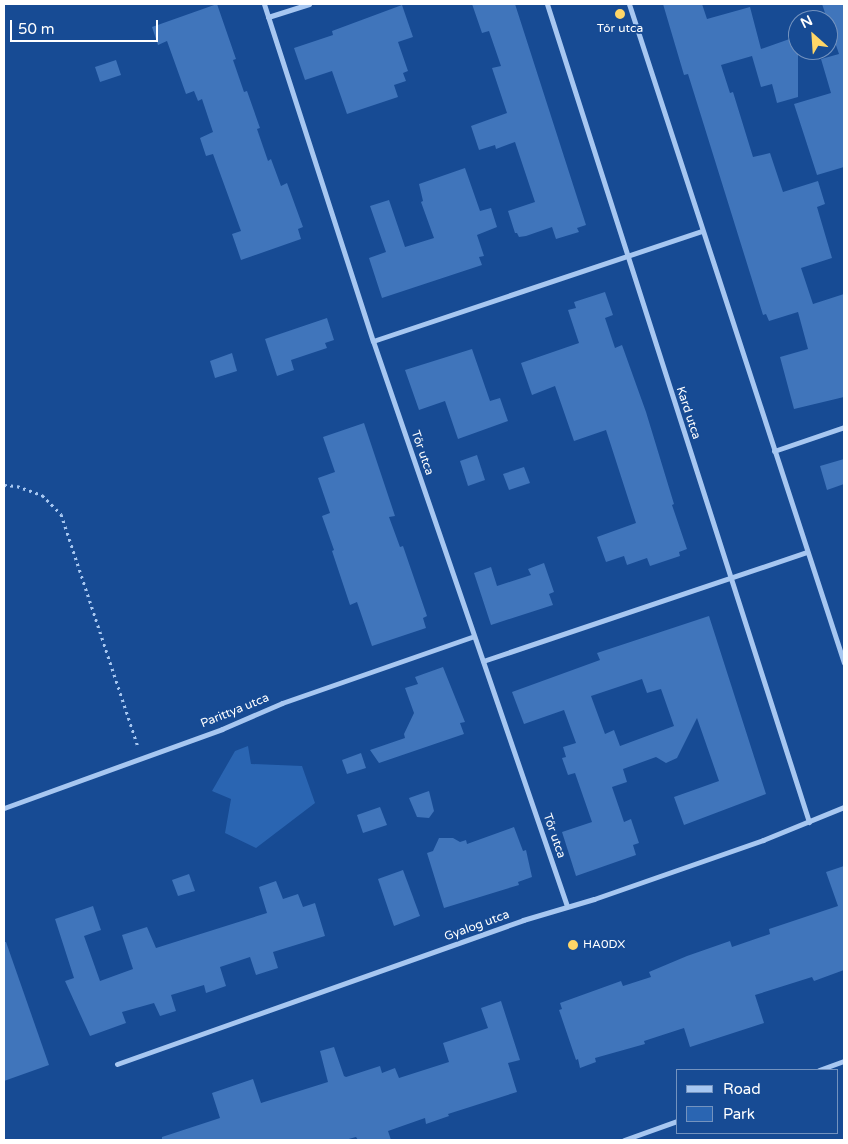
<!DOCTYPE html>
<html>
<head>
<meta charset="utf-8">
<style>
  body { margin:0 }
  #map { position:relative; width:848px; height:1144px; overflow:hidden; background:#174b94; font-family:"Varela Round",sans-serif }
  div>[style] { position:absolute }
  .green>* { inset:0; background:#2a65b2 }
  .building>* { inset:0; background:#4075bb }
  .path>* { height:3px; margin-top:-1.5px; transform-origin:0; background:repeating-linear-gradient(90deg,#a7c7f1 0 2.5px,transparent 0 6.5px) }
  .street>* { height:5px; margin:-2.5px; padding:0 2.5px; transform-origin:2.5px; border-radius:2.5px; background:#a7c7f1 }
  .dots>* { width:14px; height:14px; translate:-50% -50%; box-sizing:border-box; border:2px solid #174b94; border-radius:50% }
  span { translate:-50% -50%; white-space:nowrap; text-align:center; line-height:1.15; -webkit-text-stroke:4px #174b94; paint-order:stroke }
  .poi-label { font-size:12px; color:#fff }
  .left { translate:0 -50%; text-align:left }
  .street-label { font-size:12px; color:#fff }
  .frame { position:absolute; inset:0; border:5px solid #fff; pointer-events:none }
  .legend { position:absolute; left:676px; top:1069px; width:162px; height:65px; box-sizing:border-box; background:#174b94; border:1px solid #7493bf; margin:0; padding:6px 9px; list-style:none; font-size:15px; color:#fff }
  .legend li { display:flex; align-items:center; gap:10px; height:25px }
  .legend b { width:25px; border:1px solid #7493bf }
  .north { position:absolute; left:788px; top:10px; width:50px; height:50px; box-sizing:border-box; background:#174b94; border:1px solid #7493bf; border-radius:50%; rotate:334deg; font-size:14px; font-weight:700; line-height:20px; text-align:center; color:#fff }
  .north::after { content:''; display:block; margin:auto; width:18px; height:22px; background:#ffd667; clip-path:polygon(50% 0,100% 100%,50% 72%,0 100%) }
  .scale { position:absolute; left:10px; top:20px; width:148px; height:22px; box-sizing:border-box; border:2px solid #fff; border-top:0; padding-left:6px; font-size:15px; line-height:18px; white-space:nowrap; color:#fff; -webkit-text-stroke:4px #174b94; paint-order:stroke }
</style>
</head>
<body>
<div id="map">
  <div class="green">
    <i style="clip-path:polygon(248px 746px,251px 764px,302px 766px,315px 803px,256px 848px,225px 833px,231px 799px,212px 791px,235px 751px)"></i>
  </div>
  <div class="building">
    <i style="clip-path:polygon(217px 4px,236px 59px,233px 60px,244px 92px,247px 91px,260px 128px,257px 129px,268px 161px,271px 159px,281px 186px,287px 183px,303px 227px,298px 229px,301px 239px,241px 260px,232px 234px,241px 231px,213px 154px,206px 156px,200px 138px,213px 132px,202px 99px,198px 101px,194px 91px,186px 94px,167px 41px,158px 45px,152px 27px)"></i>
    <i style="clip-path:polygon(472px 4px,515px 4px,586px 225px,577px 228px,579px 232px,556px 239px,552px 227px,526px 236px,519px 237px,517px 233px,515px 233px,508px 211px,535px 202px,515px 142px,496px 149px,495px 145px,479px 150px,471px 126px,507px 113px,492px 68px,501px 66px,489px 31px,482px 33px)"></i>
    <i style="clip-path:polygon(663px 4px,702px 4px,707px 19px,750px 7px,761px 49px,798px 36px,798px 97px,777px 103px,772px 84px,761px 87px,752px 56px,721px 65px,730px 93px,733px 92px,753px 157px,770px 153px,783px 192px,818px 181px,825px 204px,817px 207px,832px 258px,801px 268px,813px 304px,844px 294px,844px 397px,794px 409px,780px 357px,808px 349px,798px 312px,769px 321px,766px 314px,763px 315px,688px 74px,684px 75px)"></i>
    <i style="clip-path:polygon(822px 4px,844px 4px,844px 167px,817px 175px,794px 104px,831px 93px,821px 59px,839px 54px)"></i>
    <i style="clip-path:polygon(402px 5px,413px 37px,398px 42px,408px 71px,403px 73px,406px 81px,394px 85px,398px 97px,347px 114px,332px 71px,305px 80px,294px 48px,333px 35px,332px 31px)"></i>
    <i style="clip-path:polygon(116px 60px,121px 75px,100px 82px,95px 67px)"></i>
    <i style="clip-path:polygon(465px 168px,480px 211px,491px 208px,497px 227px,477px 235px,484px 256px,479px 257px,482px 265px,382px 298px,369px 258px,386px 252px,370px 206px,389px 200px,405px 247px,434px 238px,421px 202px,423px 201px,419px 184px)"></i>
    <i style="clip-path:polygon(605px 292px,613px 315px,605px 318px,615px 348px,622px 345px,646px 412px,674px 504px,672px 505px,687px 549px,679px 552px,680px 556px,650px 566px,647px 558px,627px 565px,624px 556px,606px 562px,597px 537px,636px 523px,606px 430px,574px 441px,555px 386px,532px 395px,521px 363px,579px 343px,568px 310px,576px 308px,574px 302px)"></i>
    <i style="clip-path:polygon(327px 318px,334px 340px,325px 343px,327px 348px,291px 360px,294px 370px,277px 376px,265px 339px)"></i>
    <i style="clip-path:polygon(472px 349px,490px 401px,500px 398px,508px 421px,458px 439px,445px 401px,419px 410px,405px 370px)"></i>
    <i style="clip-path:polygon(232px 353px,237px 371px,215px 378px,210px 361px)"></i>
    <i style="clip-path:polygon(364px 423px,395px 516px,389px 517px,400px 547px,403px 546px,427px 616px,423px 618px,426px 628px,372px 646px,357px 602px,350px 605px,332px 551px,334px 550px,322px 516px,330px 513px,318px 478px,335px 472px,323px 437px)"></i>
    <i style="clip-path:polygon(477px 455px,485px 480px,468px 486px,460px 461px)"></i>
    <i style="clip-path:polygon(844px 459px,844px 484px,827px 490px,820px 466px)"></i>
    <i style="clip-path:polygon(524px 467px,530px 483px,509px 490px,503px 474px)"></i>
    <i style="clip-path:polygon(544px 563px,554px 592px,549px 594px,553px 605px,491px 625px,474px 573px,491px 567px,497px 586px,531px 575px,528px 569px)"></i>
    <i style="clip-path:polygon(evenodd,709px 616px,766px 794px,684px 825px,674px 797px,719px 781px,697px 718px,677px 758px,666px 763px,656px 757px,623px 769px,627px 782px,612px 787px,624px 822px,631px 819px,639px 843px,633px 845px,636px 855px,576px 876px,562px 832px,592px 822px,575px 773px,568px 775px,562px 758px,566px 757px,563px 747px,576px 743px,564px 710px,524px 724px,512px 692px,600px 660px,597px 653px,709px 616px,642px 679px,647px 693px,661px 689px,674px 726px,620px 746px,614px 730px,605px 734px,591px 696px,642px 679px)"></i>
    <i style="clip-path:polygon(443px 667px,465px 722px,460px 723px,464px 734px,379px 763px,370px 750px,405px 738px,404px 734px,414px 713px,405px 688px,418px 684px,415px 677px)"></i>
    <i style="clip-path:polygon(361px 753px,366px 768px,347px 774px,342px 760px)"></i>
    <i style="clip-path:polygon(429px 791px,434px 811px,429px 818px,417px 817px,409px 798px)"></i>
    <i style="clip-path:polygon(380px 807px,387px 825px,363px 833px,357px 815px)"></i>
    <i style="clip-path:polygon(514px 827px,523px 851px,526px 850px,532px 877px,518px 882px,519px 885px,444px 908px,427px 853px,433px 851px,439px 838px,453px 838px,460px 842px,466px 840px,467px 844px)"></i>
    <i style="clip-path:polygon(844px 866px,844px 970px,814px 981px,812px 977px,755px 995px,764px 1023px,690px 1047px,684px 1028px,644px 1041px,645px 1044px,595px 1058px,596px 1062px,580px 1068px,578px 1059px,576px 1060px,559px 1010px,562px 1009px,560px 1003px,621px 981px,623px 986px,651px 977px,649px 972px,687px 956px,730px 941px,732px 947px,770px 934px,769px 929px,838px 906px,826px 872px)"></i>
    <i style="clip-path:polygon(403px 870px,420px 916px,394px 926px,378px 879px)"></i>
    <i style="clip-path:polygon(189px 874px,195px 891px,178px 896px,172px 880px)"></i>
    <i style="clip-path:polygon(276px 881px,283px 899px,298px 894px,303px 907px,315px 903px,325px 936px,273px 952px,278px 968px,256px 975px,250px 957px,220px 967px,226px 986px,206px 993px,204px 985px,171px 995px,176px 1011px,160px 1016px,154px 1003px,122px 1012px,126px 1023px,90px 1036px,65px 981px,74px 978px,55px 919px,93px 906px,101px 930px,84px 936px,100px 981px,133px 969px,122px 935px,147px 927px,156px 948px,267px 913px,259px 887px)"></i>
    <i style="clip-path:polygon(4px 942px,6px 942px,49px 1065px,4px 1081px)"></i>
    <i style="clip-path:polygon(501px 1001px,520px 1060px,508px 1063px,517px 1092px,448px 1114px,449px 1116px,426px 1124px,425px 1118px,388px 1131px,391px 1140px,358px 1140px,356px 1137px,345px 1140px,162px 1140px,162px 1137px,220px 1118px,212px 1093px,253px 1079px,261px 1103px,328px 1082px,320px 1051px,334px 1047px,344px 1076px,346px 1077px,380px 1066px,382px 1073px,395px 1068px,399px 1078px,449px 1062px,443px 1043px,488px 1028px,481px 1008px)"></i>
  </div>
  <div class="path">
    <i style="left:4px;top:485px;width:13px;rotate:4deg"></i>
    <i style="left:17px;top:486px;width:27px;rotate:20deg"></i>
    <i style="left:42px;top:495px;width:27px;rotate:45deg"></i>
    <i style="left:61px;top:514px;width:245px;rotate:71.7deg"></i>
  </div>
  <div class="street">
    <i style="left:264px;top:4px;width:354px;rotate:72.1deg"></i>
    <i style="left:373px;top:341px;width:597px;rotate:71.05deg"></i>
    <i style="left:547px;top:4px;width:859px;rotate:72.24deg"></i>
    <i style="left:629px;top:4px;width:693px;rotate:71.93deg"></i>
    <i style="left:268px;top:17px;width:43px;rotate:-17.6deg"></i>
    <i style="left:373px;top:341px;width:347px;rotate:-18.5deg"></i>
    <i style="left:774px;top:451px;width:74px;rotate:-18.9deg"></i>
    <i style="left:483px;top:661px;width:342px;rotate:-18.6deg"></i>
    <i style="left:4px;top:808px;width:232px;rotate:-19.9deg"></i>
    <i style="left:222px;top:729px;width:65px;rotate:-23.4deg"></i>
    <i style="left:282px;top:703px;width:203px;rotate:-19.2deg"></i>
    <i style="left:117px;top:1064px;width:431px;rotate:-19.5deg"></i>
    <i style="left:523px;top:920px;width:74px;rotate:-16.5deg"></i>
    <i style="left:594px;top:899px;width:179px;rotate:-19.2deg"></i>
    <i style="left:763px;top:840px;width:87px;rotate:-22.2deg"></i>
    <i style="left:819px;top:1070px;width:27px;rotate:-20deg"></i>
    <i style="left:624px;top:1140px;width:56px;rotate:-19.7deg"></i>
  </div>
  <div class="dots">
    <i style="left:620px;top:14px;background:#ffd667"></i>
    <i style="left:573px;top:945px;background:#ffd667"></i>
  </div>
  <div class="poi-label">
    <span style="left:620px;top:29px">Tőr utca</span>
    <span class="left" style="left:583px;top:945px">HA0DX</span>
  </div>
  <div class="street-label">
    <span style="left:688px;top:413px;rotate:72deg">Kard utca</span>
    <span style="left:422px;top:453px;rotate:71deg">Tőr utca</span>
    <span style="left:235px;top:711px;rotate:-22deg">Parittya utca</span>
    <span style="left:554px;top:836px;rotate:71deg">Tőr utca</span>
    <span style="left:477px;top:926px;rotate:-20deg">Gyalog utca</span>
  </div>
  <div class="frame"></div>
  <ul class="legend">
  <li><b style="height:6px;background:#a7c7f1"></b>Road</li>
  <li><b style="height:14px;background:#2a65b2"></b>Park</li>
  </ul>
  <div class="north">N</div>
  <div class="scale">50 m</div>
</div>
</body>
</html>
